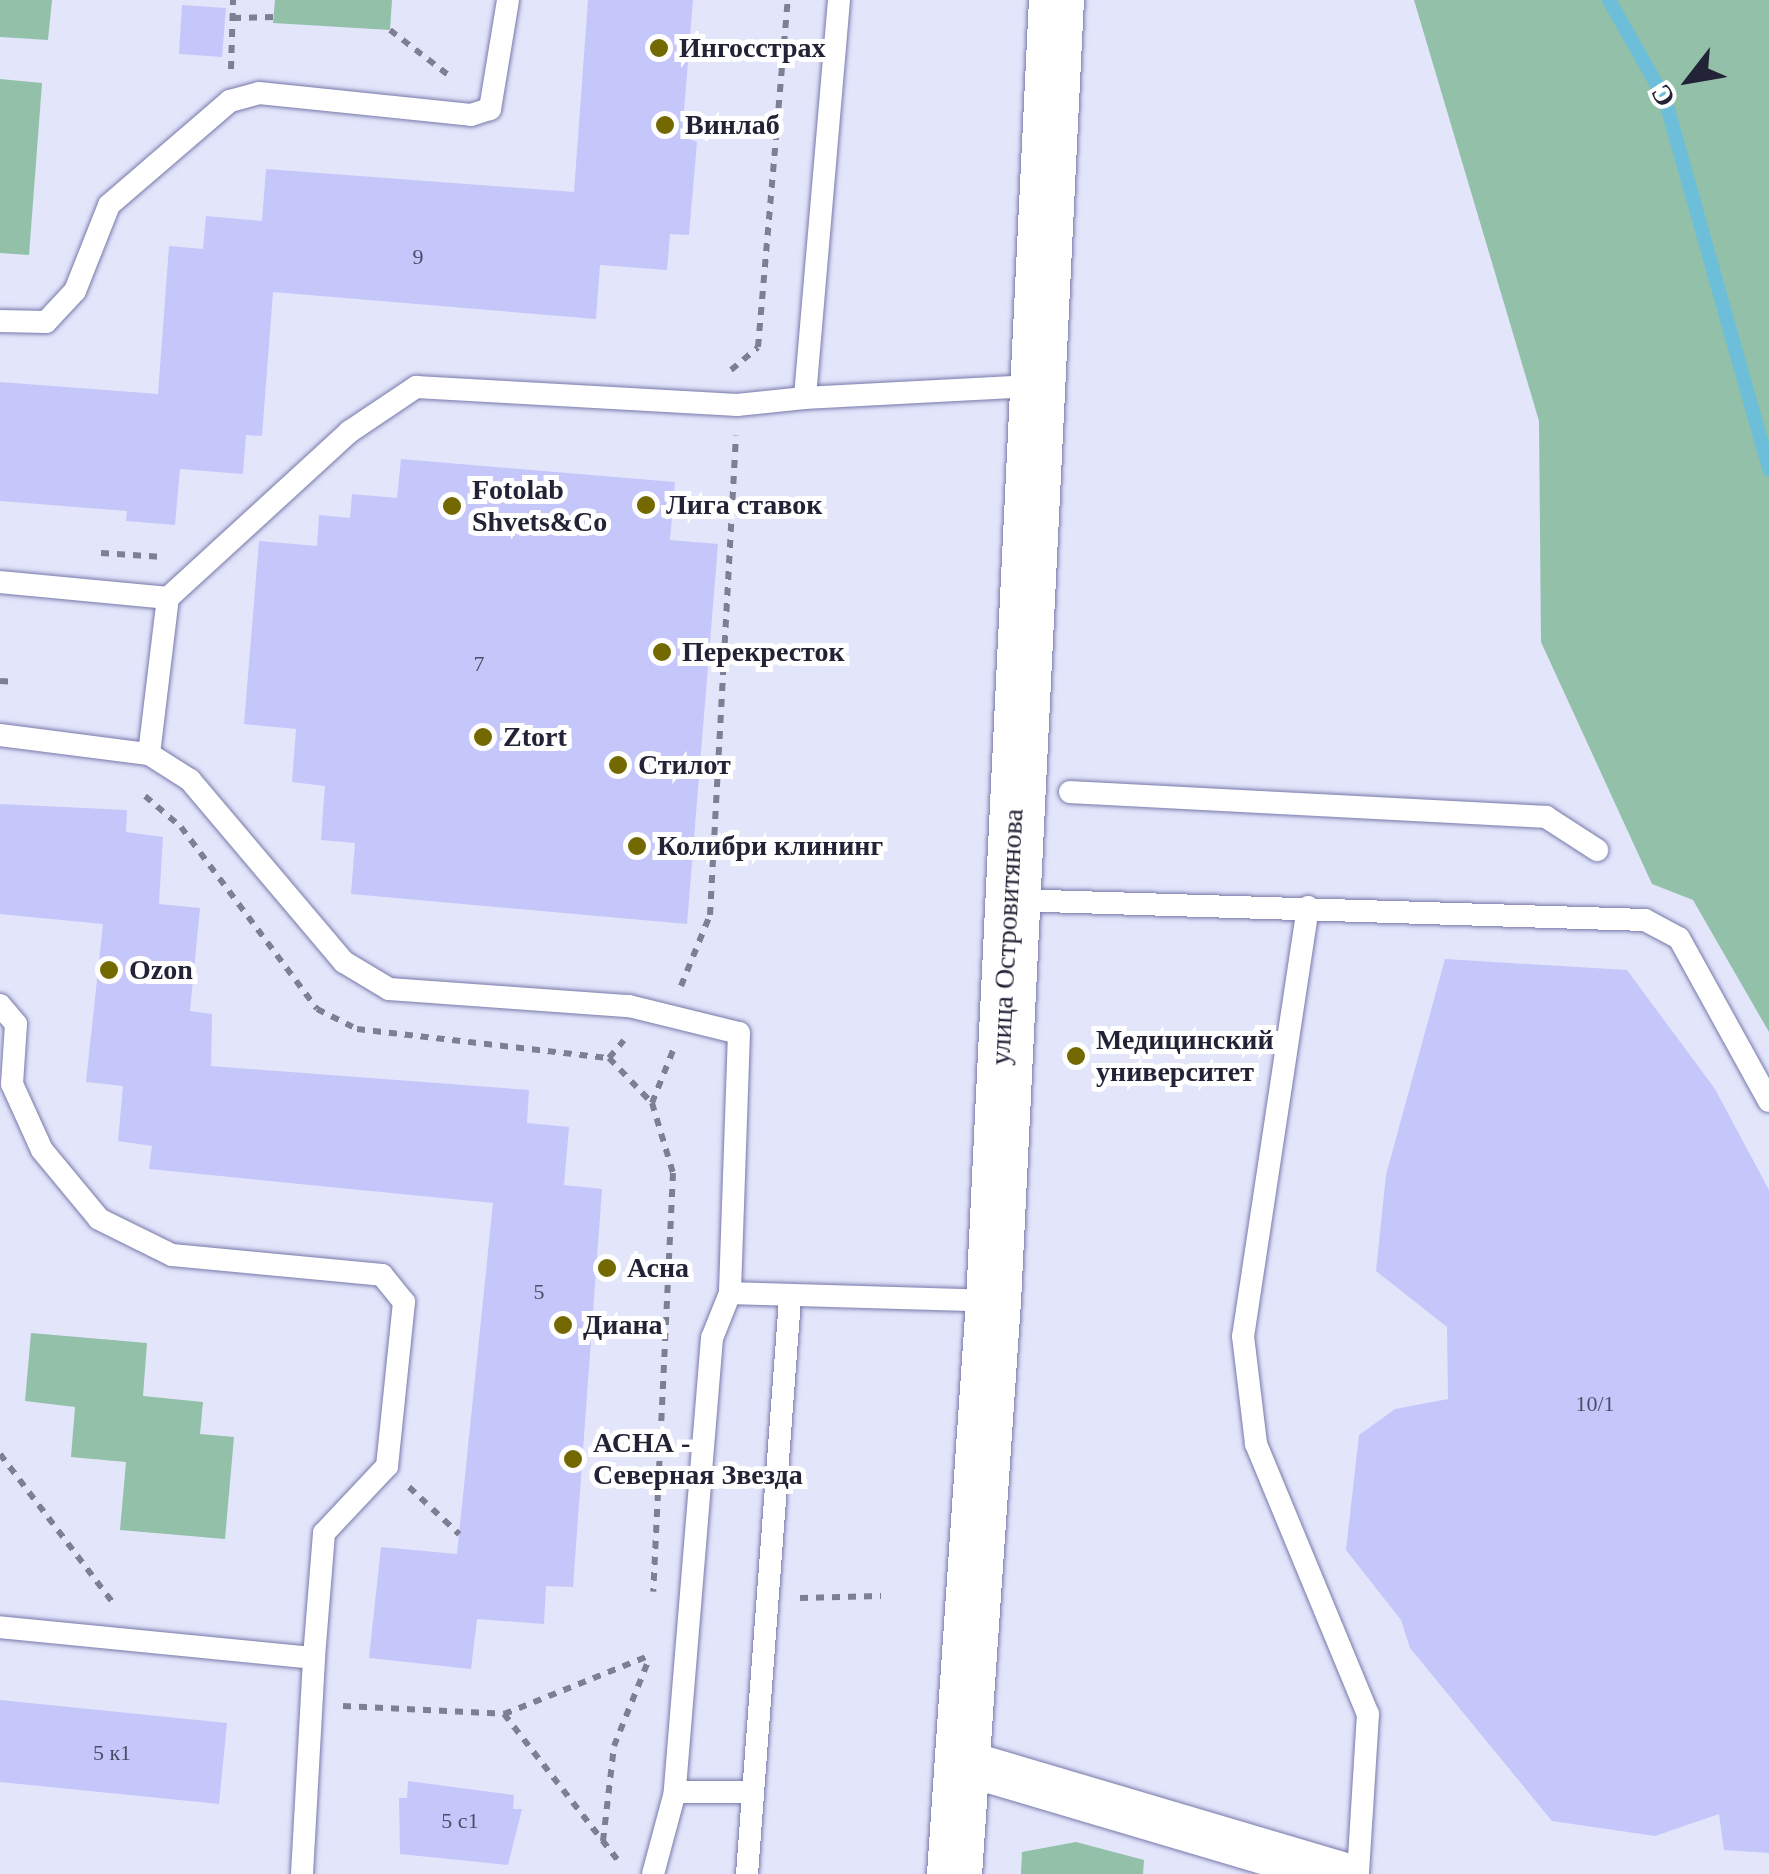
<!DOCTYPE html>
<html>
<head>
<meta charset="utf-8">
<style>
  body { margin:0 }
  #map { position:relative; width:1769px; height:1874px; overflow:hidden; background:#e3e5fb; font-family:Georgia,serif }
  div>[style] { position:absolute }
  .green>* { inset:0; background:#93c0a9 }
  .stream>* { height:14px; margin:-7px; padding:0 7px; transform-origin:7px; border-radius:7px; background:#6dbed9 }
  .building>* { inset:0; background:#c5c7fa }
  .path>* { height:6px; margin-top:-3px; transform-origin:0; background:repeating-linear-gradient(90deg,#7d7f93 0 8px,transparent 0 16px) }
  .roads { filter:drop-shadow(0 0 2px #7779a9) drop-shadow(0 0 2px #7779a9) }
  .service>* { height:22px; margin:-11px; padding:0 11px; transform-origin:11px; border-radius:11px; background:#fff }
  .minor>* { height:45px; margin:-22.5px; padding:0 22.5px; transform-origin:22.5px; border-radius:22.5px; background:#fff }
  .secondary>* { height:55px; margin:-27.5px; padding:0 27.5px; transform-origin:27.5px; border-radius:27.5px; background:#fff }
  .dots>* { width:28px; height:28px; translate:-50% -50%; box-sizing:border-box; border:5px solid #fff; border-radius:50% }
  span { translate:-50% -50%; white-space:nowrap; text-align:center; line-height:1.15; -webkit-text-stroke:10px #fff; paint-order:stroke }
  .number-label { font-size:22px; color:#4b4c67 }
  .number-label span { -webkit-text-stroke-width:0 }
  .poi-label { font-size:28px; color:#222336; font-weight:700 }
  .left { translate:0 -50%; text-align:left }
  .street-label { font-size:28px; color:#222336 }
  .north { position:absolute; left:1639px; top:30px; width:100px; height:100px; -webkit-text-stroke:8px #fff; paint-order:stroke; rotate:239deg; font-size:28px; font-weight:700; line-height:40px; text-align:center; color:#222336 }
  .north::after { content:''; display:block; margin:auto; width:35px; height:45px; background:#222336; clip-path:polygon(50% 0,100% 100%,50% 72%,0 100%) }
</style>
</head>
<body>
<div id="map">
  <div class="green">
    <i style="clip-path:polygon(0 0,52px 0,48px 40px,0 37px)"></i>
    <i style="clip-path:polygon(275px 0,392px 0,390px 30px,273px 23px)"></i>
    <i style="clip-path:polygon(1414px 0,1769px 0,1769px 1032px,1693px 900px,1652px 884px,1541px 642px,1539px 421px)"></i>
    <i style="clip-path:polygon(0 79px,42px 83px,29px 255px,0 253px)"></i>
    <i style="clip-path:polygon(31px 1333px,147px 1343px,143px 1396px,203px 1402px,200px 1434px,234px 1437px,225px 1539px,120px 1530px,126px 1462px,71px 1457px,75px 1407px,25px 1401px)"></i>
    <i style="clip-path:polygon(1076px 1842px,1144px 1860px,1143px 1874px,1021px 1874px,1022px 1852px)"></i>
  </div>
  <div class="stream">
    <i style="left:1609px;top:0;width:114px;rotate:60.5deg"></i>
    <i style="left:1665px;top:99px;width:385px;rotate:74.3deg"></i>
  </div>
  <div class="building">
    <i style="clip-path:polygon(588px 0,693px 0,682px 136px,697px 142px,689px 235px,670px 234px,667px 270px,600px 265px,596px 319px,273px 292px,262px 436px,246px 435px,243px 474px,180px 469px,175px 525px,126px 521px,127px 511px,0 501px,0 382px,158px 394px,169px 246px,203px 249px,206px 216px,262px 221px,266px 169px,574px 192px)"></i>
    <i style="clip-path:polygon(182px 5px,226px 8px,222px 57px,179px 54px)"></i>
    <i style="clip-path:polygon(401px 459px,675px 482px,670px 540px,718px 544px,687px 924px,351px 894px,355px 843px,321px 840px,325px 786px,292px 782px,296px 729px,244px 724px,259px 541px,317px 546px,319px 515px,350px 518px,352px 494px,397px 498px)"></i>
    <i style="clip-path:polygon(0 804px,127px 810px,126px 832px,163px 837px,159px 904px,200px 908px,190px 1011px,212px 1014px,211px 1066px,529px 1090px,527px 1123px,569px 1127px,564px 1185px,602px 1189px,573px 1587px,546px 1586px,544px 1624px,477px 1619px,471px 1669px,369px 1658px,381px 1547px,457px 1554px,493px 1203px,149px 1169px,152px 1146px,118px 1141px,123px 1086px,86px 1082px,103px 924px,0 914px)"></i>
    <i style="clip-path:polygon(1445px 959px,1627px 970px,1715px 1089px,1769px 1190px,1769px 1853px,1724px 1850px,1719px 1814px,1655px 1836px,1552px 1821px,1410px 1648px,1401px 1620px,1346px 1550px,1359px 1435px,1395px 1409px,1448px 1399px,1447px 1327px,1376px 1271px,1386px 1175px)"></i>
    <i style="clip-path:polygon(0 1700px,227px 1723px,219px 1804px,0 1782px)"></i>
    <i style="clip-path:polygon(408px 1781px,514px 1795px,513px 1809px,522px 1809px,508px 1865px,400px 1854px,399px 1798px,407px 1798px)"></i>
  </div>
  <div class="path">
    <i style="left:233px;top:18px;width:41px;rotate:-1.4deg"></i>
    <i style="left:390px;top:30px;width:78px;rotate:37.7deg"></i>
    <i style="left:231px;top:69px;width:69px;rotate:-88.3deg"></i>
    <i style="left:731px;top:370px;width:35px;rotate:-40deg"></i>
    <i style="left:758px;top:347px;width:348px;rotate:-85.1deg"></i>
    <i style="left:101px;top:553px;width:62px;rotate:3.7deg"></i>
    <i style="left:0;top:681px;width:16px;rotate:4deg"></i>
    <i style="left:145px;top:796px;width:48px;rotate:40.7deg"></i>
    <i style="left:181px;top:827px;width:227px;rotate:53.2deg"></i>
    <i style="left:317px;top:1009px;width:45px;rotate:26.6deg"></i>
    <i style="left:357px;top:1029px;width:254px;rotate:6.6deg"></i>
    <i style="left:609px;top:1058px;width:62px;rotate:46.3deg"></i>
    <i style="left:652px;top:1103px;width:73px;rotate:73.3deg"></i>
    <i style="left:673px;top:1173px;width:419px;rotate:92.7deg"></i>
    <i style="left:681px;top:986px;width:77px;rotate:-67.8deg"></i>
    <i style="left:710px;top:915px;width:480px;rotate:-86.9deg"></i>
    <i style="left:609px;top:1058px;width:23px;rotate:-50deg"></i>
    <i style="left:652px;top:1103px;width:59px;rotate:-68.2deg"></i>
    <i style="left:0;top:1454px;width:188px;rotate:52.8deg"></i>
    <i style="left:409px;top:1487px;width:69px;rotate:43.2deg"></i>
    <i style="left:800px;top:1598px;width:81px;rotate:-1.4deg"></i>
    <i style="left:343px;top:1706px;width:161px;rotate:2.8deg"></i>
    <i style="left:504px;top:1714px;width:155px;rotate:-21.9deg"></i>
    <i style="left:504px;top:1714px;width:189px;rotate:52.1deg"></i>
    <i style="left:603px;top:1841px;width:96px;rotate:-83.4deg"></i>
    <i style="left:614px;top:1746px;width:94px;rotate:-68.1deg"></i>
  </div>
  <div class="roads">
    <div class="service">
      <i style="left:839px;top:0;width:399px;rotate:94.9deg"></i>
      <i style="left:805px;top:398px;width:226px;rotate:-3deg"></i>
      <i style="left:0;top:321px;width:46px;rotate:1.2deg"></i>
      <i style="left:46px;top:322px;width:42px;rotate:-46.9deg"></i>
      <i style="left:75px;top:291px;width:92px;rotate:-68.4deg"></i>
      <i style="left:109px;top:205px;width:160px;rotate:-40.7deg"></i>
      <i style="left:230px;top:101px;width:30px;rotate:-15deg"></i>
      <i style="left:259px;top:93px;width:213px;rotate:5.9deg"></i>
      <i style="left:471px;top:115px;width:20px;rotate:-18deg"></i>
      <i style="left:490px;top:109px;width:110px;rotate:-80.6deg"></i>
      <i style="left:0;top:582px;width:169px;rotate:5.4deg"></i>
      <i style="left:168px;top:598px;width:246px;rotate:-42.5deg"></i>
      <i style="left:349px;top:432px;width:81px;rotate:-33.9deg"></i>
      <i style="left:416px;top:387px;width:322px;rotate:3.2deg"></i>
      <i style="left:737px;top:405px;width:68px;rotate:-5.9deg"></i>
      <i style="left:0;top:735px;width:150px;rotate:7.3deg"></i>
      <i style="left:149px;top:754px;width:49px;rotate:32.4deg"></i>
      <i style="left:190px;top:780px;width:238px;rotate:49.8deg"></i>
      <i style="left:344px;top:962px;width:52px;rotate:31deg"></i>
      <i style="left:389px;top:989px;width:241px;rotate:4.1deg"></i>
      <i style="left:629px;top:1006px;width:113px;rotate:13.8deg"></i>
      <i style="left:739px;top:1033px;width:260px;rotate:92deg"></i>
      <i style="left:730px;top:1293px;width:48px;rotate:111.8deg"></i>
      <i style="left:712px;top:1338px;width:456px;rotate:94.7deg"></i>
      <i style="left:675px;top:1792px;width:85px;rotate:105deg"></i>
      <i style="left:149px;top:754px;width:157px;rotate:-83.1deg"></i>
      <i style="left:1070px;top:792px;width:477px;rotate:3deg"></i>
      <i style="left:1546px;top:817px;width:61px;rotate:32.9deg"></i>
      <i style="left:1013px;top:900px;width:632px;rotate:1.81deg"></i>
      <i style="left:1645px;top:920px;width:38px;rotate:28deg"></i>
      <i style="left:1679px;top:938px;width:186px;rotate:61.1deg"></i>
      <i style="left:1308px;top:907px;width:434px;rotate:98.6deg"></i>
      <i style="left:1243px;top:1336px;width:109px;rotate:83.1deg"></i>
      <i style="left:1256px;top:1444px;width:292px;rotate:67.5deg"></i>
      <i style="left:1368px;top:1714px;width:160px;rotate:93.6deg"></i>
      <i style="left:0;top:1005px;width:25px;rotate:50deg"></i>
      <i style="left:16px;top:1024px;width:60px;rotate:93.8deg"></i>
      <i style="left:12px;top:1084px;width:72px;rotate:65.6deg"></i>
      <i style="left:42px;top:1150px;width:89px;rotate:50.4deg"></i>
      <i style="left:99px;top:1219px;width:81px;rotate:26.3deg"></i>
      <i style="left:172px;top:1255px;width:211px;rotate:5.4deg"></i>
      <i style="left:382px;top:1275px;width:35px;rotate:51deg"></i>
      <i style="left:404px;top:1302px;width:165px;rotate:95.9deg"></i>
      <i style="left:387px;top:1466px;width:92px;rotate:133.2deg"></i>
      <i style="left:324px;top:1533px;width:125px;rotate:94.6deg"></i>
      <i style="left:314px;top:1658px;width:316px;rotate:-174.4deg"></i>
      <i style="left:730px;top:1293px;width:263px;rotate:1.7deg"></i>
      <i style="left:675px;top:1792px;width:78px"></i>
      <i style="left:302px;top:1874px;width:216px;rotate:-86.8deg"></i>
      <i style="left:747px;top:1874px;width:576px;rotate:-85.72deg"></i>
    </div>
    <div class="minor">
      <i style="left:966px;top:1763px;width:390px;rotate:16.5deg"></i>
    </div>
    <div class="secondary">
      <i style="left:954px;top:1874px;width:574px;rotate:-86.11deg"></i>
      <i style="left:993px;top:1301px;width:1303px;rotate:-87.23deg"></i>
    </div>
  </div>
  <div class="dots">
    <i style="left:659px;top:48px;background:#736900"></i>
    <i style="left:665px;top:125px;background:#736900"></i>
    <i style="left:646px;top:505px;background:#736900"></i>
    <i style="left:452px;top:506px;background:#736900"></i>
    <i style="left:662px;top:652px;background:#736900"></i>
    <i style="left:483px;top:737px;background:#736900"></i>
    <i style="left:618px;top:765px;background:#736900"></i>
    <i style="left:637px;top:846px;background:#736900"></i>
    <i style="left:109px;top:970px;background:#736900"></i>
    <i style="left:1076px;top:1056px;background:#736900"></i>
    <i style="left:607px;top:1268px;background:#736900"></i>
    <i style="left:563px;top:1325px;background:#736900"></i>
    <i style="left:573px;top:1459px;background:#736900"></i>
  </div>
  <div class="number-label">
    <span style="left:418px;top:257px">9</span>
    <span style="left:479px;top:664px">7</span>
    <span style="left:539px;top:1292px">5</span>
    <span style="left:1595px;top:1404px">10/1</span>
    <span style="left:112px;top:1753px">5 к1</span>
    <span style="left:460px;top:1821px">5 с1</span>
  </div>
  <div class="poi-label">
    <span class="left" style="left:679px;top:48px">Ингосстрах</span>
    <span class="left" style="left:685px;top:125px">Винлаб</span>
    <span class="left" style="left:472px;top:506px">Fotolab<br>Shvets&amp;Co</span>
    <span class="left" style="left:666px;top:505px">Лига ставок</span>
    <span class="left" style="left:682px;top:652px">Перекресток</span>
    <span class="left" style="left:503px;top:737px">Ztort</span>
    <span class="left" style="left:638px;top:765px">Стилот</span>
    <span class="left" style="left:657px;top:846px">Колибри клининг</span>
    <span class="left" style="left:129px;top:970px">Ozon</span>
    <span class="left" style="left:1096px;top:1056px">Медицинский<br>университет</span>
    <span class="left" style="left:627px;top:1268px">Асна</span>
    <span class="left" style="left:583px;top:1325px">Диана</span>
    <span class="left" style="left:593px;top:1459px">АСНА -<br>Северная Звезда</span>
  </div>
  <div class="street-label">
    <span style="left:1007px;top:937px;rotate:-87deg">улица Островитянова</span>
  </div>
  <div class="north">С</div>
</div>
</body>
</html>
